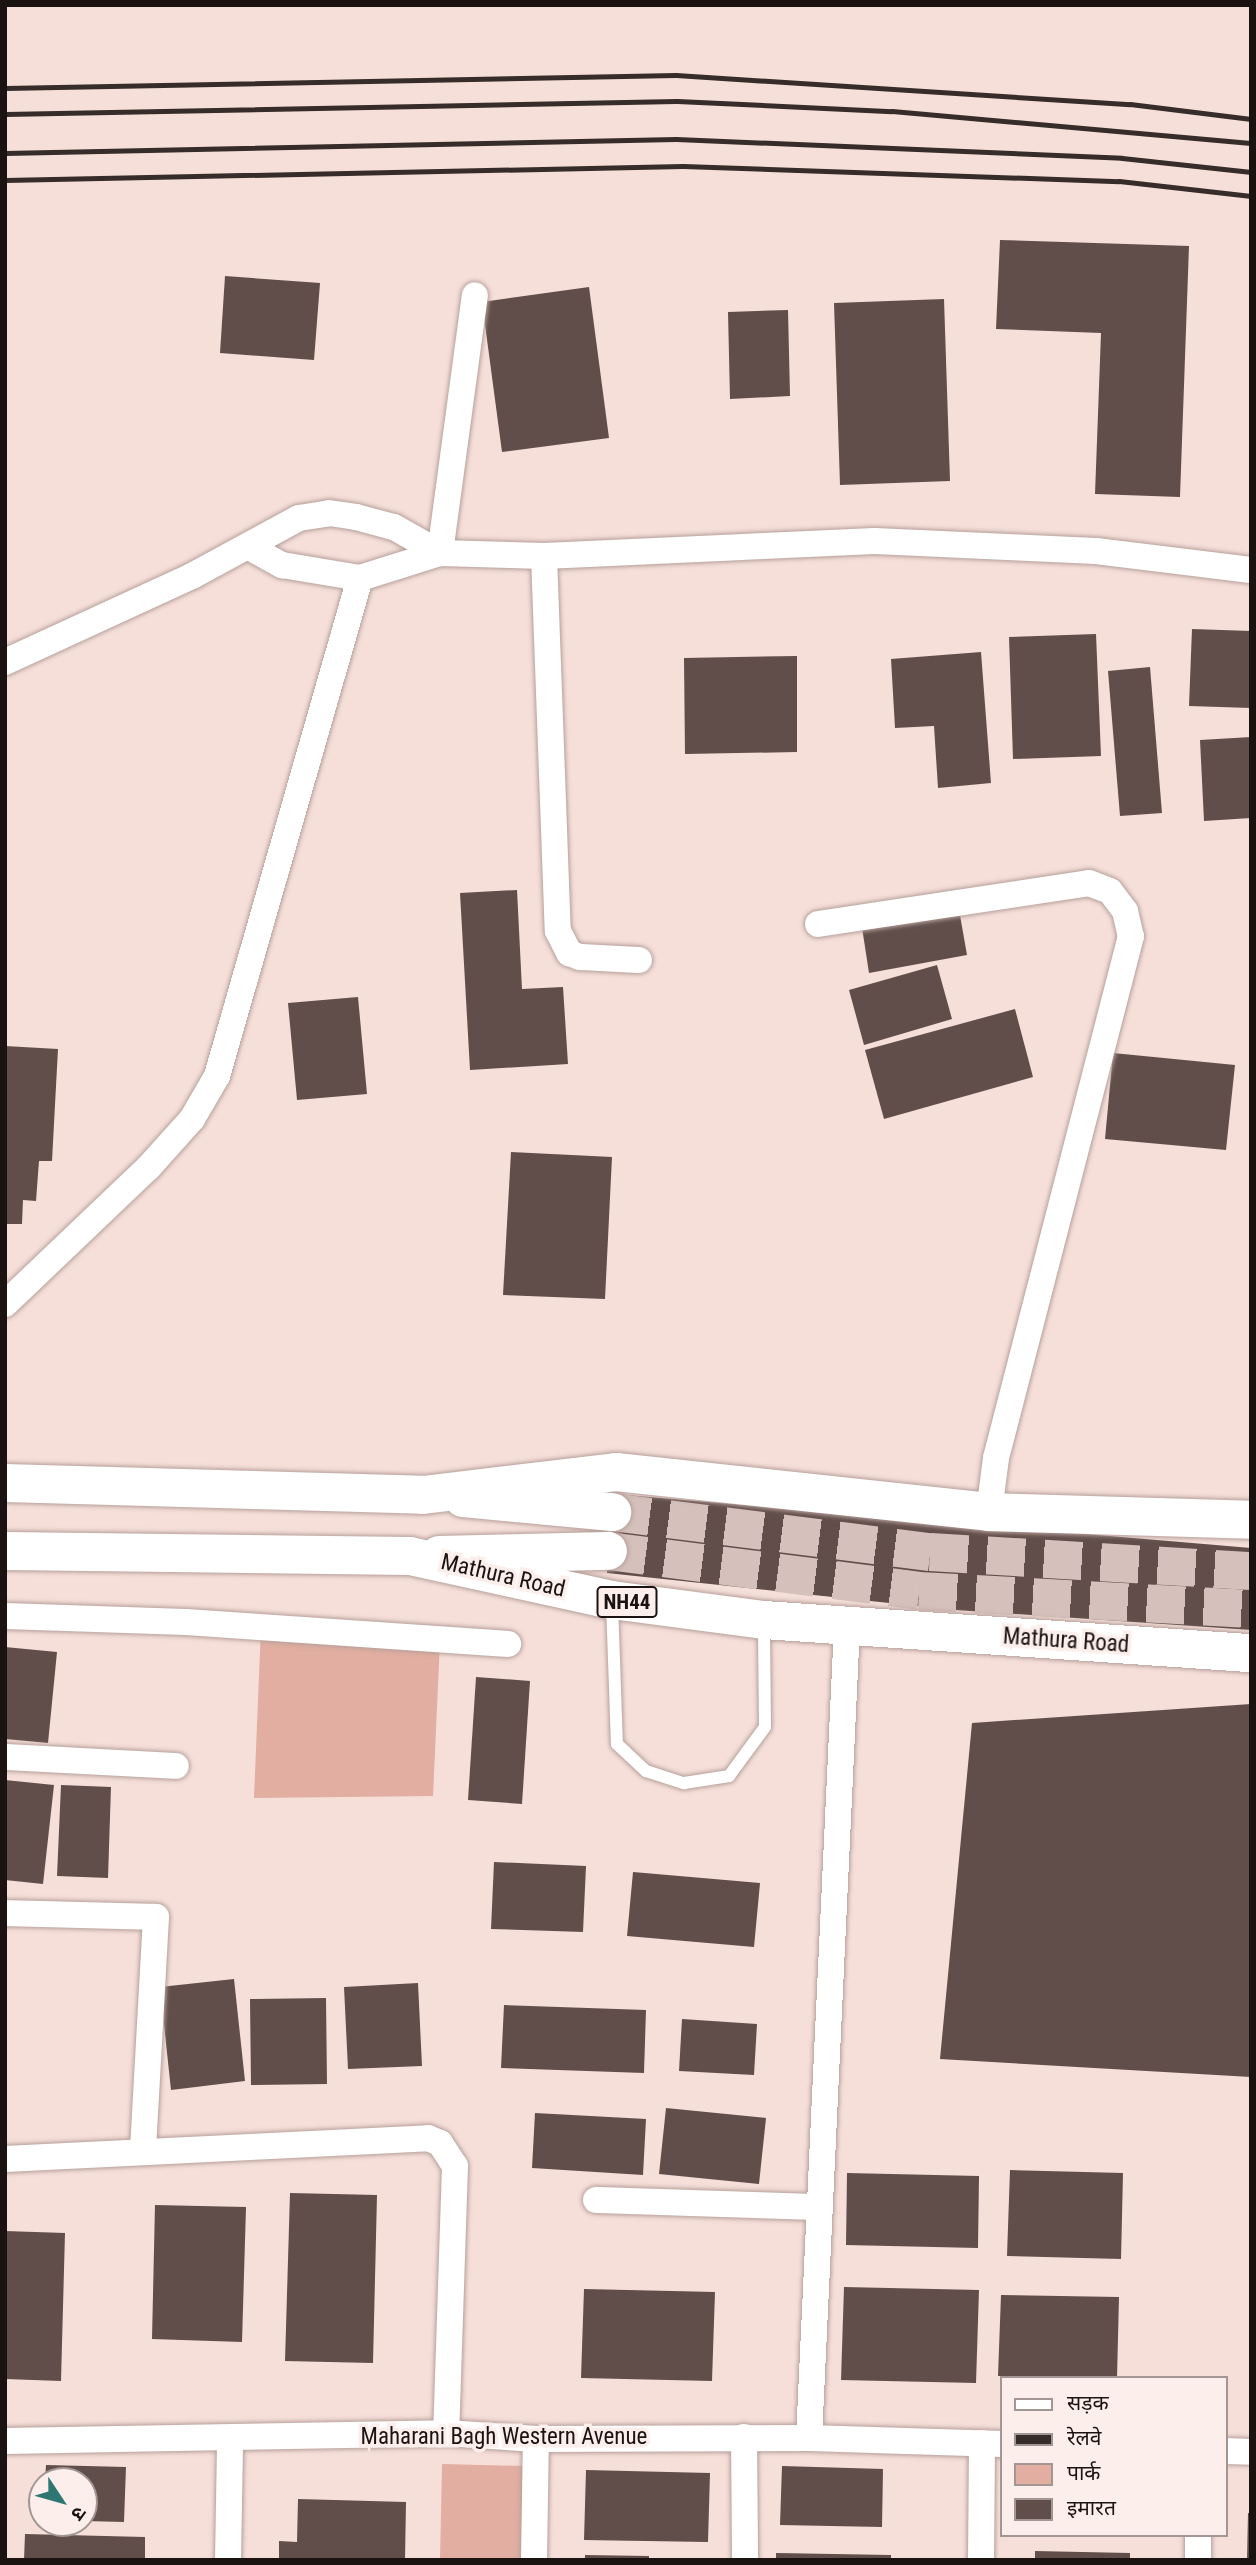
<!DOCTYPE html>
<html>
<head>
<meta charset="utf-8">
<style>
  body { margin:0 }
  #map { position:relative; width:1256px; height:2565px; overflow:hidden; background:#f6dfd9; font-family:"Roboto Condensed","Noto Sans Devanagari",sans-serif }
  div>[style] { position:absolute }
  .green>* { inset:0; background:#e1aea1 }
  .building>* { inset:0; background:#614e4a }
  .primary-tunnel>* { height:38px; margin-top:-19px; transform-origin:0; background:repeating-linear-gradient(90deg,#d5c0bb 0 38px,transparent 0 57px) }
  .roads { filter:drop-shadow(0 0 2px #b6a09b) drop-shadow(0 0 2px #b6a09b) }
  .lane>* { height:12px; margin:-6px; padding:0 6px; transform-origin:6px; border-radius:6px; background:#fff }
  .street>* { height:26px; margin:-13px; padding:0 13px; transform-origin:13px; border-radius:13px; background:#fff }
  .primary>* { height:38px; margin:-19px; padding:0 19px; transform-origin:19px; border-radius:19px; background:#fff }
  .highway>* { height:38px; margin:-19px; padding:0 19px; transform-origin:19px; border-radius:19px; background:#fff }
  .rail>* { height:5px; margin:-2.5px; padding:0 2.5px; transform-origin:2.5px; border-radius:2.5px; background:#362c2a }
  span { translate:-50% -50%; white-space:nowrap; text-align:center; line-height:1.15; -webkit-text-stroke:7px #fceeeb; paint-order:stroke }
  .shield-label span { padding:2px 5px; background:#fceeeb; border:2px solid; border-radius:5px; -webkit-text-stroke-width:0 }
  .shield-label { font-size:21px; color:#1b1311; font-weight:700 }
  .street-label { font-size:23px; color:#1b1311 }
  .frame { position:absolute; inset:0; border:7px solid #1b1311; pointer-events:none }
  .legend { position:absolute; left:1000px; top:2376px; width:228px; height:161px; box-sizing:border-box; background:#fceeeb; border:2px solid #a29694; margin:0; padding:9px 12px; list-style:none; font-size:21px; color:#1b1311 }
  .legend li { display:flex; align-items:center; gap:14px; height:35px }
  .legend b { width:35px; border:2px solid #a29694 }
  .north { position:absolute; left:28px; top:2467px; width:70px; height:70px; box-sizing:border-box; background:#fceeeb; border:2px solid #a29694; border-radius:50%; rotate:126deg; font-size:19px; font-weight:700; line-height:28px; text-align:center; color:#1b1311 }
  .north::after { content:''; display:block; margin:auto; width:24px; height:32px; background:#2d7673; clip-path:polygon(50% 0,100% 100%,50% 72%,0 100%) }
</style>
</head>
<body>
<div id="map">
  <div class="green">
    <i style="clip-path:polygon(261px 1627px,440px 1641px,433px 1796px,254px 1798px)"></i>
    <i style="clip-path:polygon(442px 2464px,525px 2466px,522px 2560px,440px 2560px)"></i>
  </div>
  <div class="building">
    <i style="clip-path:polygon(1000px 240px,1189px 246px,1180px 497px,1095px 494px,1101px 333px,996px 329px)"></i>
    <i style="clip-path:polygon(225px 276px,320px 283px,314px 360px,220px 353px)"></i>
    <i style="clip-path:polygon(589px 287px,609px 438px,502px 452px,482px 302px)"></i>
    <i style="clip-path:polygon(944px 299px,950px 481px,840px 485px,834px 303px)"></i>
    <i style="clip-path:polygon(788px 310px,790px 396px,730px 399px,728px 312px)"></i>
    <i style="clip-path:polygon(1192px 629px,1251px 631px,1251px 708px,1189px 706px)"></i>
    <i style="clip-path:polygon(1096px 634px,1101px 756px,1013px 759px,1009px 637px)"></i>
    <i style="clip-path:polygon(981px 652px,991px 783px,938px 788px,934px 726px,895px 728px,891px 659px)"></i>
    <i style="clip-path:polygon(797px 656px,797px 752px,685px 754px,684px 658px)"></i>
    <i style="clip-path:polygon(1150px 667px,1162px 813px,1120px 816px,1108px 671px)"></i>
    <i style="clip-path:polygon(1251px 737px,1251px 818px,1204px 821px,1200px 740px)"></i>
    <i style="clip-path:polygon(517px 890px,522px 989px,563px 987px,568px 1064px,470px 1070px,460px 893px)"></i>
    <i style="clip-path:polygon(958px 904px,967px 955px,869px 973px,861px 921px)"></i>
    <i style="clip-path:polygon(937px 965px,952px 1019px,864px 1045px,849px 990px)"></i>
    <i style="clip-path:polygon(358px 997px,367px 1094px,297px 1100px,288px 1003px)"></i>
    <i style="clip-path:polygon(1015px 1009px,1033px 1077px,884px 1119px,865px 1050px)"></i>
    <i style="clip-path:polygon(5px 1046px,58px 1049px,52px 1161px,39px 1161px,36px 1201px,23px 1200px,22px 1224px,5px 1224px)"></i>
    <i style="clip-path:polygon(1113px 1053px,1235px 1065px,1226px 1150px,1105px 1139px)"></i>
    <i style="clip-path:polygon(511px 1152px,612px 1157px,605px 1299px,503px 1295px)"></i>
    <i style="clip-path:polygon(614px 1494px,1251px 1548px,1251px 1630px,955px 1610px,607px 1573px)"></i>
    <i style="clip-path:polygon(5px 1647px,57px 1652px,48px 1743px,5px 1739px)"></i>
    <i style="clip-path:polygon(476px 1677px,530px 1681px,522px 1804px,468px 1800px)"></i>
    <i style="clip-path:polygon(1251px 1704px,1251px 2077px,940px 2059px,972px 1723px)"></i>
    <i style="clip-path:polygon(5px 1780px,54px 1785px,43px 1884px,5px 1880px)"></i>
    <i style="clip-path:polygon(61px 1785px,111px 1787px,108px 1878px,57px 1876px)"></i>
    <i style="clip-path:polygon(494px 1862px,586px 1866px,583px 1932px,491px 1929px)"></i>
    <i style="clip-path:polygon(633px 1872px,760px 1883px,754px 1947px,627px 1936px)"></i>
    <i style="clip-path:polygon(234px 1979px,245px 2081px,171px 2090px,160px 1987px)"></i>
    <i style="clip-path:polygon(418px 1983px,422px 2066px,348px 2069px,344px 1987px)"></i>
    <i style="clip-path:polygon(326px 1998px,327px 2084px,251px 2085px,250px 1999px)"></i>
    <i style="clip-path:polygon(504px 2005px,646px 2010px,644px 2073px,501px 2068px)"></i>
    <i style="clip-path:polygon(682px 2019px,757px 2024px,754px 2075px,679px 2071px)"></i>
    <i style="clip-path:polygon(666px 2108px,766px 2118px,759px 2184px,659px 2174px)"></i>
    <i style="clip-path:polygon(535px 2113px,646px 2119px,643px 2175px,532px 2168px)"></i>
    <i style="clip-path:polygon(1010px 2170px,1123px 2173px,1121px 2259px,1007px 2256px)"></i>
    <i style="clip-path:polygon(847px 2173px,979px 2176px,978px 2248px,846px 2245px)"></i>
    <i style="clip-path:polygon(290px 2193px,377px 2195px,373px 2363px,285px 2361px)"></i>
    <i style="clip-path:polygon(155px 2205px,246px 2207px,242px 2342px,152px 2339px)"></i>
    <i style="clip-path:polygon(5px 2231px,65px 2233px,61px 2381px,5px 2379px)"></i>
    <i style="clip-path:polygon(844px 2287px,979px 2290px,976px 2383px,841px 2380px)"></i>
    <i style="clip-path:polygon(584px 2289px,715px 2292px,712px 2381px,581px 2378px)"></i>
    <i style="clip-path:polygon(1001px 2295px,1119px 2297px,1117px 2378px,998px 2376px)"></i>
    <i style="clip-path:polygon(46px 2465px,126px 2467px,124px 2522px,84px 2521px,84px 2481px,45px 2481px)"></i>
    <i style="clip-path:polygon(782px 2466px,883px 2469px,882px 2527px,780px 2525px)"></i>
    <i style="clip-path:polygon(586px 2470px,710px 2473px,708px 2542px,584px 2540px)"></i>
    <i style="clip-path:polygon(298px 2499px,406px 2502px,405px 2560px,279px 2560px,279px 2541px,297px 2542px)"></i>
    <i style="clip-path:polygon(1248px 2513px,1251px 2513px,1251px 2560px,1247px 2560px)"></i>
    <i style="clip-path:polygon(25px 2534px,145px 2537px,145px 2560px,24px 2560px)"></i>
    <i style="clip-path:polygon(1035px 2551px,1130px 2553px,1130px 2560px,1035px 2560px)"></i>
    <i style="clip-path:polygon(776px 2553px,891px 2555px,891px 2560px,776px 2560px)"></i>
    <i style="clip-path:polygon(585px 2555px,649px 2556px,649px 2560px,585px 2560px)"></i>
  </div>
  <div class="primary-tunnel">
    <i style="left:612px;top:1512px;width:321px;rotate:7.2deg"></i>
    <i style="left:930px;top:1552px;width:322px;rotate:3.4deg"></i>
    <i style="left:608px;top:1551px;width:314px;rotate:7.3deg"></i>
    <i style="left:919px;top:1591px;width:332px;rotate:3.1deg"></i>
  </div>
  <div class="roads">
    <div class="lane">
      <i style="left:612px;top:1603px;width:141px;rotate:88deg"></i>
      <i style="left:617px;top:1744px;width:40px;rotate:43deg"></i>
      <i style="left:646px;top:1771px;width:40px;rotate:18deg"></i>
      <i style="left:684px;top:1783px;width:46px;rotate:-8.8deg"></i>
      <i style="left:729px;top:1776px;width:61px;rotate:-53.7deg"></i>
      <i style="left:765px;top:1727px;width:103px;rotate:-90.6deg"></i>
    </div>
    <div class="street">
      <i style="left:249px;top:547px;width:38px;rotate:29deg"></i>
      <i style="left:282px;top:565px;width:79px;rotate:9.5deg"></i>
      <i style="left:360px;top:578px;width:84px;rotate:-17.4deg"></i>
      <i style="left:440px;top:553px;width:104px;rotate:1.7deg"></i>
      <i style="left:544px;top:556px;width:331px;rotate:-2.6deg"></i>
      <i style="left:875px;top:541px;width:221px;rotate:2.6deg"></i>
      <i style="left:1096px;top:551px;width:156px;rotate:7deg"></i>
      <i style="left:440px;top:553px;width:260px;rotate:-82.3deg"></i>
      <i style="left:544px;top:556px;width:375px;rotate:87.9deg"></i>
      <i style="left:558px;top:931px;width:25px;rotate:63deg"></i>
      <i style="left:569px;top:953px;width:12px;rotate:20deg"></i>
      <i style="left:580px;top:957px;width:59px;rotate:2.9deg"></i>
      <i style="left:5px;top:662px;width:206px;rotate:-24.7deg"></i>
      <i style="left:192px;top:576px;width:122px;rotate:-28.5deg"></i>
      <i style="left:299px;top:518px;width:30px;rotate:-9deg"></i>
      <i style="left:329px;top:513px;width:27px;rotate:8deg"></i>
      <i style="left:356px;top:517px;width:39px;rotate:15deg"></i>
      <i style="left:394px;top:527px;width:53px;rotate:29.5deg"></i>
      <i style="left:818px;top:924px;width:274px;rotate:-8.6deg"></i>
      <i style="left:1089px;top:883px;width:22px;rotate:21deg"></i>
      <i style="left:1110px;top:891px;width:25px;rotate:53deg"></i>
      <i style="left:1125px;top:911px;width:26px;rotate:77deg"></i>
      <i style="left:1131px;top:936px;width:539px;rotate:104.5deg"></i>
      <i style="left:996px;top:1458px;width:54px;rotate:97.4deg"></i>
      <i style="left:5px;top:1304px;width:197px;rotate:-43.6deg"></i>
      <i style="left:148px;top:1168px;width:66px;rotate:-48.1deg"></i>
      <i style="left:192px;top:1119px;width:50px;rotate:-59.8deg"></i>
      <i style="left:217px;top:1076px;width:518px;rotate:-73.98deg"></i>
      <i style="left:5px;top:1616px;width:181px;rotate:1.9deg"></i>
      <i style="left:186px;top:1622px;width:323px;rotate:3.9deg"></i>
      <i style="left:5px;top:1757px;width:171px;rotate:3deg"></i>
      <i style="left:5px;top:1913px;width:151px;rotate:1.5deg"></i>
      <i style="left:156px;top:1917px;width:235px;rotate:93.2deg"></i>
      <i style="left:5px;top:2159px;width:424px;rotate:-2.8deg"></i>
      <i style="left:428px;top:2138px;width:13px;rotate:23deg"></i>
      <i style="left:440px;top:2143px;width:27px;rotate:57deg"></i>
      <i style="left:455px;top:2166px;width:267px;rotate:91.9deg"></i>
      <i style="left:596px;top:2200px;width:222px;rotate:1.8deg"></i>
      <i style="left:744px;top:2437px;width:123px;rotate:89.5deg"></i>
      <i style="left:809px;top:2438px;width:812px;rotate:-87.32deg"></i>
      <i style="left:5px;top:2441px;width:441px;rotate:-1deg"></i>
      <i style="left:446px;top:2433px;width:90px;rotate:3.8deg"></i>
      <i style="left:536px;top:2439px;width:273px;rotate:-0.2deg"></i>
      <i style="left:809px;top:2438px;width:193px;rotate:1.8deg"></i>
      <i style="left:1226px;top:2451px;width:25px;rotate:2deg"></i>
      <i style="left:228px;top:2560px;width:120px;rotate:-89deg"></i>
      <i style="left:534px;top:2560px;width:121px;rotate:-89.1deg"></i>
      <i style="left:981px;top:2560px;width:117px;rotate:-89.5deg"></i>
      <i style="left:1198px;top:2560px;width:25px;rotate:-90deg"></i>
    </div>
    <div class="primary">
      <i style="left:463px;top:1498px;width:150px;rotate:5.4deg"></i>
      <i style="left:439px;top:1555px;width:169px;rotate:-1.4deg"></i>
    </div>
    <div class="highway">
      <i style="left:5px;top:1483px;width:418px;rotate:1.6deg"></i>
      <i style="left:423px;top:1495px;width:194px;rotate:-6.8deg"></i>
      <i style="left:616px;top:1472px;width:375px;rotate:6.1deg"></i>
      <i style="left:989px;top:1512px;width:262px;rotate:1.7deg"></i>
      <i style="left:5px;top:1551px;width:405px;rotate:0.7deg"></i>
      <i style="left:410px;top:1556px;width:207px;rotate:12.3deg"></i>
      <i style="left:612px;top:1600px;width:153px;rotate:7.5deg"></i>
      <i style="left:764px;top:1620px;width:488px;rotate:3.9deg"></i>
    </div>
  </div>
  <div class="rail">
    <i style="left:5px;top:88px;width:671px;rotate:-1.11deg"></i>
    <i style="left:676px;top:75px;width:455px;rotate:3.7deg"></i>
    <i style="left:1130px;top:104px;width:122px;rotate:7.1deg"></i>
    <i style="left:5px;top:114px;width:672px;rotate:-1.11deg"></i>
    <i style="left:677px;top:101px;width:215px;rotate:2.7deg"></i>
    <i style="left:892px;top:111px;width:360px;rotate:5.1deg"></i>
    <i style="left:5px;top:153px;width:671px;rotate:-1.2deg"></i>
    <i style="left:676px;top:139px;width:446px;rotate:2.4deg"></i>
    <i style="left:1122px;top:158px;width:130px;rotate:6.2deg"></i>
    <i style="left:5px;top:180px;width:678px;rotate:-1.18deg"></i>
    <i style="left:683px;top:166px;width:436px;rotate:2deg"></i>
    <i style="left:1119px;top:181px;width:133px;rotate:6.5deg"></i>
  </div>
  <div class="shield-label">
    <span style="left:627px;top:1602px">NH44</span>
  </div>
  <div class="street-label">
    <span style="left:503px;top:1576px;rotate:13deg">Mathura Road</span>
    <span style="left:1066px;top:1641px;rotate:4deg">Mathura Road</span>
    <span style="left:504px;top:2437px">Maharani Bagh Western Avenue</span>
  </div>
  <div class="frame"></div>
  <ul class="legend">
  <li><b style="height:9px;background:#fff"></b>सड़क</li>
  <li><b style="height:9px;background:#362c2a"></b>रेलवे</li>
  <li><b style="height:19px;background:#e1aea1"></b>पार्क</li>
  <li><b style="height:19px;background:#614e4a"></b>इमारत</li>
  </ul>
  <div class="north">उ</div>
</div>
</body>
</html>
